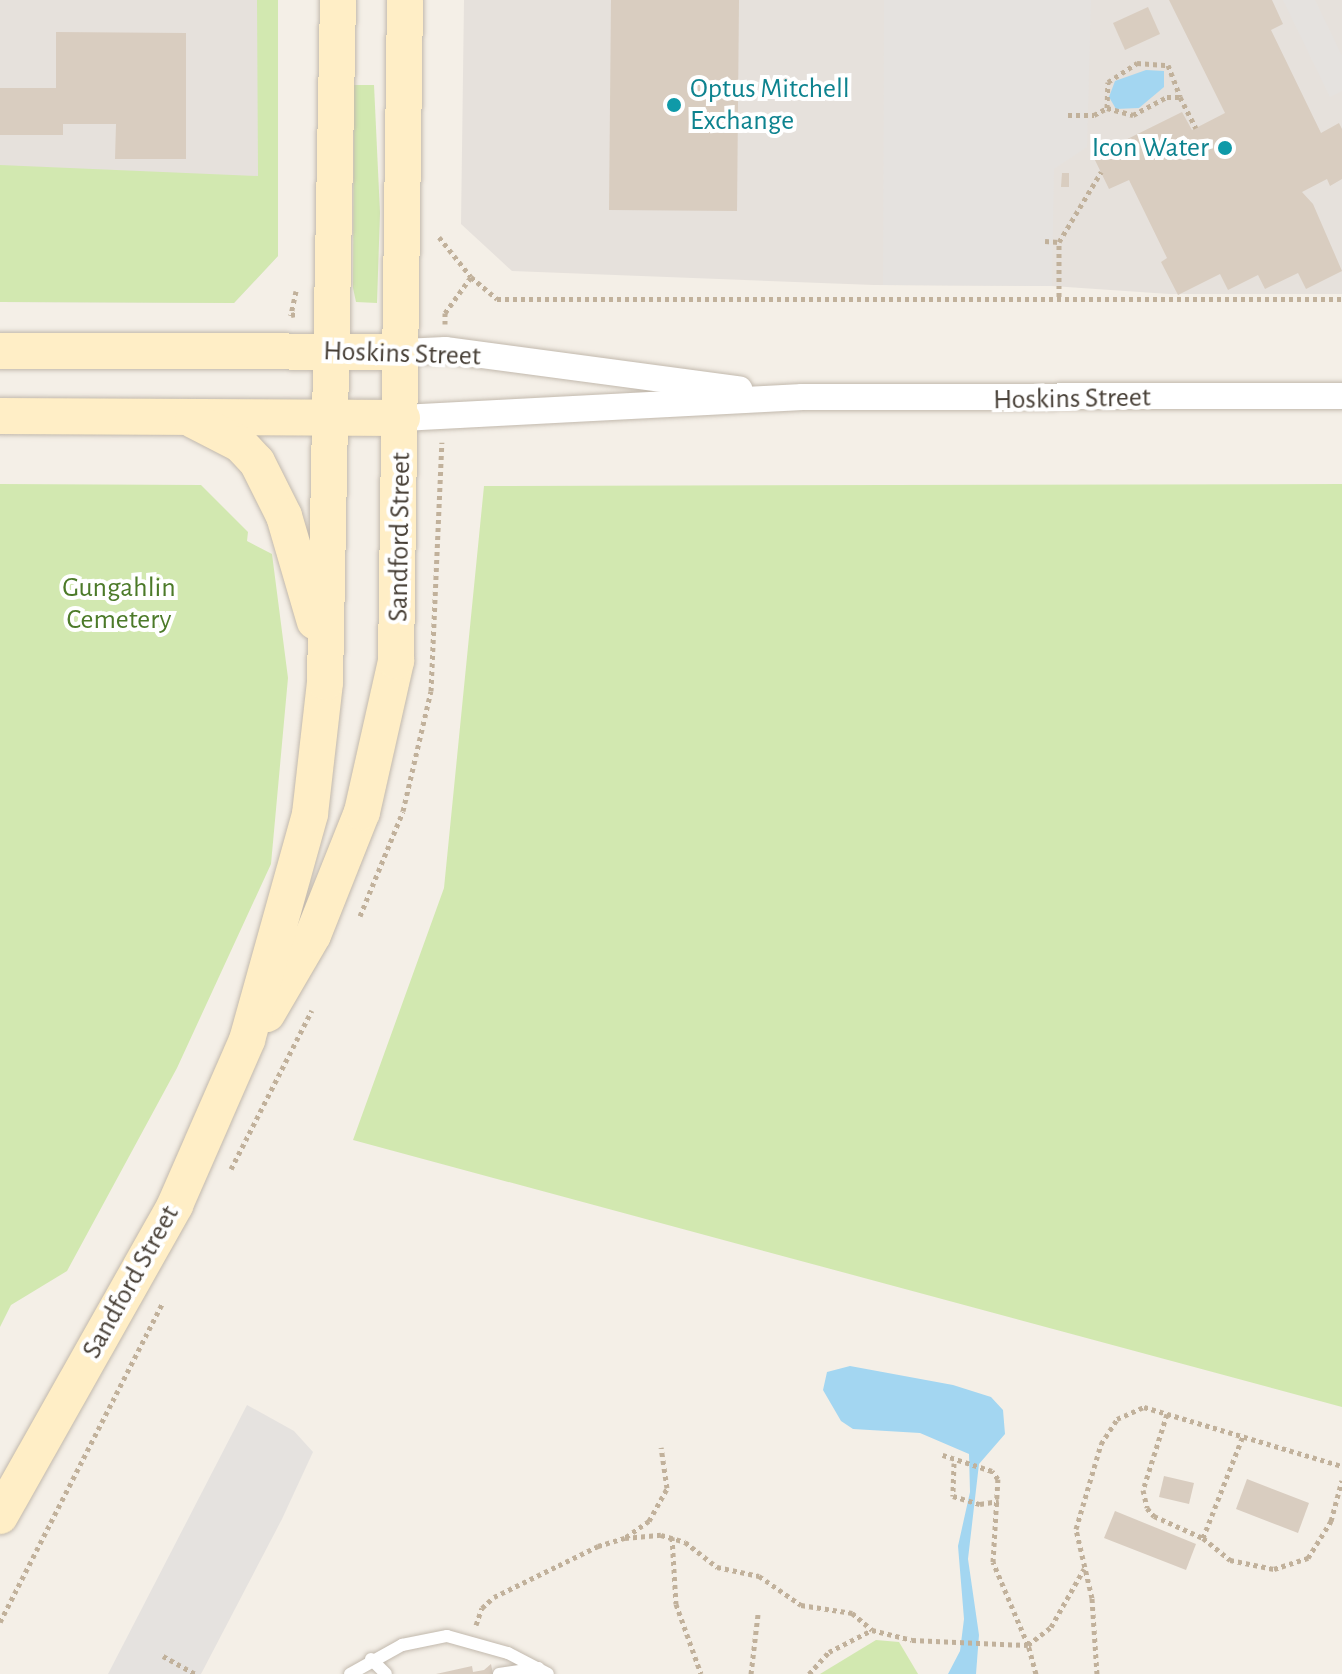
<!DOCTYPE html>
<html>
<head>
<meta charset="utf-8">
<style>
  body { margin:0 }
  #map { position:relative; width:1342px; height:1674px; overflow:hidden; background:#f4efe7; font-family:"Alegreya Sans",sans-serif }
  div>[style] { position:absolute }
  .industrial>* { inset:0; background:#e6e1dc }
  .green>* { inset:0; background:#d2e8b0 }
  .parking>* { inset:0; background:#e5e2df }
  .water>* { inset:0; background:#a3d6f1 }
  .building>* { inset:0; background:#d9cdc0 }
  .path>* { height:5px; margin-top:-2.5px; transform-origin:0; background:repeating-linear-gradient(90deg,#c1b19b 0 4px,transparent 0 8px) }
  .roads { filter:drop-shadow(0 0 2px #c2b9ad) drop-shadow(0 0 2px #c2b9ad) }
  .lane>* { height:12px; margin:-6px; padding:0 6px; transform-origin:6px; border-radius:6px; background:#fff }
  .street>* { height:26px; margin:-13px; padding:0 13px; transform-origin:13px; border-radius:13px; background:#fff }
  .secondary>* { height:36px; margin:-18px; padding:0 18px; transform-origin:18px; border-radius:18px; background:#ffeec6 }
  .dots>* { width:22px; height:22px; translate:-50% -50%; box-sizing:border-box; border:4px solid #fff; border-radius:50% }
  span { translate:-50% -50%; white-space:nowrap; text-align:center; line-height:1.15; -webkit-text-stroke:8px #fff; paint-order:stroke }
  .culture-label { font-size:28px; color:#0d838f }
  .left { translate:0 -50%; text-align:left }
  .right { translate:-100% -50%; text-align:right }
  .street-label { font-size:28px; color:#473f36 }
  .park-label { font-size:28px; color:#4c7a29 }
</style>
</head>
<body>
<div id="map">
  <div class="industrial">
    <i style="clip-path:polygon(0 0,278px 0,278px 256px,234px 303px,0 302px)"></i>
    <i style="clip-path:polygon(464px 0,1342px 0,1342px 294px,1169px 294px,1052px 286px,874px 285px,512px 271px,461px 224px)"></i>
  </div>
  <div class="green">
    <i style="clip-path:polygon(257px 0,278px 0,278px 256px,234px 303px,0 302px,0 165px,258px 176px)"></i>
    <i style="clip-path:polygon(354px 85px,374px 85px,380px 213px,377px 303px,356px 302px,353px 288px)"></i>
    <i style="clip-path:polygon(0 484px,201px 485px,248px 532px,247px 541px,272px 554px,288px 678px,271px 864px,177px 1068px,67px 1271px,11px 1305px,0 1327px)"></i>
    <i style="clip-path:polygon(1342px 484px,1342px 1407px,353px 1140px,444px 888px,484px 486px)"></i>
    <i style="clip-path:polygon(876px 1640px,899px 1642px,918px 1674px,820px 1674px)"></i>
  </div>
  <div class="parking">
    <i style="clip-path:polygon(884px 0,1091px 0,1087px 147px,1054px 169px,1052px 286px,883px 285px)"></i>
    <i style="clip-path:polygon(1283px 0,1315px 0,1342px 56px,1342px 91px,1330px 97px)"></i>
    <i style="clip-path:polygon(247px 1405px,294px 1431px,313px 1452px,282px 1519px,201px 1674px,108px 1674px)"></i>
  </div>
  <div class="water">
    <i style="clip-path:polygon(1146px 70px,1164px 71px,1164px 87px,1139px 108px,1116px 109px,1109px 97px,1115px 81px)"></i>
    <i style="clip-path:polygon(850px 1366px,953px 1385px,991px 1397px,1003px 1410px,1005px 1434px,979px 1464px,968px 1559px,979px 1635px,976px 1674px,948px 1674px,960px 1651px,964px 1619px,958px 1546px,970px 1492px,969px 1454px,920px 1433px,853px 1429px,841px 1421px,823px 1390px,827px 1372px)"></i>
  </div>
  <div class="building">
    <i style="clip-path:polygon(611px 0,739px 0,737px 211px,609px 210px)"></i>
    <i style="clip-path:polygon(1169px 0,1272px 0,1283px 24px,1271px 30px,1321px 133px,1339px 123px,1342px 129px,1342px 179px,1330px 186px,1327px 179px,1302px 192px,1313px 204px,1342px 271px,1306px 289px,1298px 273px,1265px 289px,1258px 275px,1228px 290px,1220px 274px,1178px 295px,1161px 262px,1167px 258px,1129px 180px,1109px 189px,1093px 156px,1182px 112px,1192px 130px,1225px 113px)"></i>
    <i style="clip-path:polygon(1148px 7px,1160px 34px,1125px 50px,1113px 23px)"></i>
    <i style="clip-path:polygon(56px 32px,186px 33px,186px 159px,115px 159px,116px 124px,63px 124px,63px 135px,0 135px,0 88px,56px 88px)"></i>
    <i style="clip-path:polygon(1062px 173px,1069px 173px,1069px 187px,1061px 187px)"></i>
    <i style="clip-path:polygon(1164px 1476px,1194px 1483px,1189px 1504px,1159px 1497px)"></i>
    <i style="clip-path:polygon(1247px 1479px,1309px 1503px,1298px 1533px,1236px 1509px)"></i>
    <i style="clip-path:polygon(1115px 1511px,1196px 1544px,1186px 1570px,1104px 1538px)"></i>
    <i style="clip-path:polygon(491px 1664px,493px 1674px,436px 1674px,472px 1666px,473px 1672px,484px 1670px)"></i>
  </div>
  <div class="path">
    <i style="left:1107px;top:108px;width:26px;rotate:-88deg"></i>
    <i style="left:1108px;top:82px;width:35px;rotate:-33deg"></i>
    <i style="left:1137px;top:63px;width:31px;rotate:4deg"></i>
    <i style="left:1168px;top:65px;width:34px;rotate:69deg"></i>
    <i style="left:1068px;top:115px;width:26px"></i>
    <i style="left:1094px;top:115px;width:15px;rotate:-28deg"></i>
    <i style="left:1107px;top:108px;width:27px;rotate:15deg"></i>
    <i style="left:1133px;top:115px;width:38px;rotate:-28deg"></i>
    <i style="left:1167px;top:97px;width:13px"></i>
    <i style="left:1180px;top:97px;width:35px;rotate:63deg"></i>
    <i style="left:439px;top:237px;width:51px;rotate:51.3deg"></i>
    <i style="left:471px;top:277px;width:34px;rotate:40deg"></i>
    <i style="left:497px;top:299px;width:845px"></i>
    <i style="left:1045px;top:241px;width:14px;rotate:4deg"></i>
    <i style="left:1059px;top:242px;width:82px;rotate:-59deg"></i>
    <i style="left:296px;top:291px;width:25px;rotate:102deg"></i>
    <i style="left:291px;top:315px;width:5px;rotate:-11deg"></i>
    <i style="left:1059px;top:297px;width:55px;rotate:-90deg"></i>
    <i style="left:445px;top:324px;width:11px;rotate:-90deg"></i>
    <i style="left:445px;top:313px;width:44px;rotate:-54.2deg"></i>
    <i style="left:360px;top:916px;width:113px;rotate:-67.7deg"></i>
    <i style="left:403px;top:811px;width:123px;rotate:-76.9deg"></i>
    <i style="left:431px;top:691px;width:249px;rotate:-87.5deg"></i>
    <i style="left:231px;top:1169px;width:178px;rotate:-63deg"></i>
    <i style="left:1167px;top:1414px;width:80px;rotate:107.5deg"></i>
    <i style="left:1143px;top:1490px;width:18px;rotate:77deg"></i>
    <i style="left:1147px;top:1508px;width:11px;rotate:49deg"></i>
    <i style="left:1154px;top:1516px;width:54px;rotate:24.2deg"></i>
    <i style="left:1203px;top:1538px;width:35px;rotate:39deg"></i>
    <i style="left:1230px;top:1560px;width:45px;rotate:11.6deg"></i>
    <i style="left:1274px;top:1569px;width:36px;rotate:-18deg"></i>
    <i style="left:1308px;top:1558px;width:44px;rotate:-58.1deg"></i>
    <i style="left:1331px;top:1521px;width:42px;rotate:-75deg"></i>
    <i style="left:954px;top:1463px;width:33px;rotate:92deg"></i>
    <i style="left:953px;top:1496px;width:28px;rotate:17deg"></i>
    <i style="left:980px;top:1504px;width:19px;rotate:-9deg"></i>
    <i style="left:626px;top:1537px;width:28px;rotate:-35deg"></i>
    <i style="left:649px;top:1521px;width:38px;rotate:-61deg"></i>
    <i style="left:667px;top:1488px;width:41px;rotate:-98.3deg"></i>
    <i style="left:672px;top:1537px;width:67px;rotate:86.6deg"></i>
    <i style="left:676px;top:1604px;width:74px;rotate:70.3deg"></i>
    <i style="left:1203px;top:1538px;width:110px;rotate:-68.6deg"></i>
    <i style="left:0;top:1622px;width:359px;rotate:-63deg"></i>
    <i style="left:476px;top:1625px;width:18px;rotate:-71deg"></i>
    <i style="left:482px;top:1608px;width:16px;rotate:-43deg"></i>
    <i style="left:494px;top:1597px;width:116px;rotate:-26.1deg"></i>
    <i style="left:598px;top:1546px;width:28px;rotate:-17deg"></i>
    <i style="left:625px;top:1538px;width:36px;rotate:-5deg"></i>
    <i style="left:661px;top:1535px;width:25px;rotate:16deg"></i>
    <i style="left:685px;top:1542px;width:41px;rotate:38deg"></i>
    <i style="left:717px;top:1567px;width:43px;rotate:12.1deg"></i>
    <i style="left:759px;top:1576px;width:51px;rotate:34.6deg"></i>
    <i style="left:801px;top:1605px;width:52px;rotate:8.9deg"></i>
    <i style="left:852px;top:1613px;width:26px;rotate:40deg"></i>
    <i style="left:872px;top:1630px;width:41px;rotate:14deg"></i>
    <i style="left:912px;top:1640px;width:116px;rotate:2.5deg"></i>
    <i style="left:1028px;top:1645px;width:90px;rotate:-112.9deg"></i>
    <i style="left:993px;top:1562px;width:83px;rotate:-86.6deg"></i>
    <i style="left:998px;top:1479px;width:10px;rotate:-127deg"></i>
    <i style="left:992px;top:1471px;width:52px;rotate:-161.9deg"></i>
    <i style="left:163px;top:1656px;width:37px;rotate:29deg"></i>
    <i style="left:751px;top:1674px;width:60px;rotate:-83.3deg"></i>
    <i style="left:809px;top:1674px;width:30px;rotate:-48deg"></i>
    <i style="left:829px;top:1652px;width:48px;rotate:-27.1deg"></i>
    <i style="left:1036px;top:1674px;width:30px;rotate:-105deg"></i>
    <i style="left:1028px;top:1645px;width:29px;rotate:-38deg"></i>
    <i style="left:1051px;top:1627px;width:67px;rotate:-60.4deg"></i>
    <i style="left:1097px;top:1674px;width:76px;rotate:-93.8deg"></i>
    <i style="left:1092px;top:1598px;width:71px;rotate:-103.1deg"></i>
    <i style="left:1076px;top:1529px;width:89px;rotate:-73.6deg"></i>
    <i style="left:1101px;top:1444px;width:30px;rotate:-57deg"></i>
    <i style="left:1117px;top:1419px;width:30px;rotate:-24deg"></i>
    <i style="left:1144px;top:1407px;width:207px;rotate:16.6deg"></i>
  </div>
  <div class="roads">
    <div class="lane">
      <i style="left:371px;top:1659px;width:21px;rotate:45deg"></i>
      <i style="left:350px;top:1674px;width:60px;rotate:-29.1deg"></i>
      <i style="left:402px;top:1645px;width:46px;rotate:-11.3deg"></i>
      <i style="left:447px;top:1636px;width:63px;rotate:15.6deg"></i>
      <i style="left:508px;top:1653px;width:45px;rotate:27.7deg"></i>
      <i style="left:499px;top:1674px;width:40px;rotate:-8.5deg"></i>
    </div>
    <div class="street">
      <i style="left:404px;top:352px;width:41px;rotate:-2.8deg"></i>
      <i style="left:445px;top:350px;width:297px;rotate:7.6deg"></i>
      <i style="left:402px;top:418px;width:401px;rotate:-3deg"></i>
      <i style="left:802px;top:397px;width:540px;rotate:-0.11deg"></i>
    </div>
    <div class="secondary">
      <i style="left:0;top:351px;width:404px;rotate:0.1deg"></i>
      <i style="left:0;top:416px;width:402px;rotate:0.3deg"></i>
      <i style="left:193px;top:420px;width:53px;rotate:27.1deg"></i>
      <i style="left:240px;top:444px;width:25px;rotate:47deg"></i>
      <i style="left:257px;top:462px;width:60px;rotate:63.4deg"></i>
      <i style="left:284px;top:516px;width:110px;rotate:73.7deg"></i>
      <i style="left:267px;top:1014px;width:91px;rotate:-59.8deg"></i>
      <i style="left:313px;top:935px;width:132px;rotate:-68.3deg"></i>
      <i style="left:362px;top:812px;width:155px;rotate:-77.3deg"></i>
      <i style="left:396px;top:661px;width:661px;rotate:-89.22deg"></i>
      <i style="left:0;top:1516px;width:357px;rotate:-60.6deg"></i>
      <i style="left:175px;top:1205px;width:180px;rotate:-66.4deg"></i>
      <i style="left:247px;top:1040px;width:235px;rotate:-74.4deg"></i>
      <i style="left:310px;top:814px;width:133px;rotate:-83.5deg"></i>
      <i style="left:325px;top:682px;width:682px;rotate:-88.91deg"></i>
    </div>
  </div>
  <div class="dots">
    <i style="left:674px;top:105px;background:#0f9aa8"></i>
    <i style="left:1225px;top:148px;background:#0f9aa8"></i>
  </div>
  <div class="culture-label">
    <span class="left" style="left:690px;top:105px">Optus Mitchell<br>Exchange</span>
    <span class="right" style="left:1209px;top:148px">Icon Water</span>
  </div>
  <div class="street-label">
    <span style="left:402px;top:354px;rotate:2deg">Hoskins Street</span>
    <span style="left:1072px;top:399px;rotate:-1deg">Hoskins Street</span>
    <span style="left:400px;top:537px;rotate:-89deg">Sandford Street</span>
    <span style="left:131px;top:1282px;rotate:-61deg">Sandford Street</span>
  </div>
  <div class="park-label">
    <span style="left:119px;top:604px">Gungahlin<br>Cemetery</span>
  </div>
</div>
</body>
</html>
